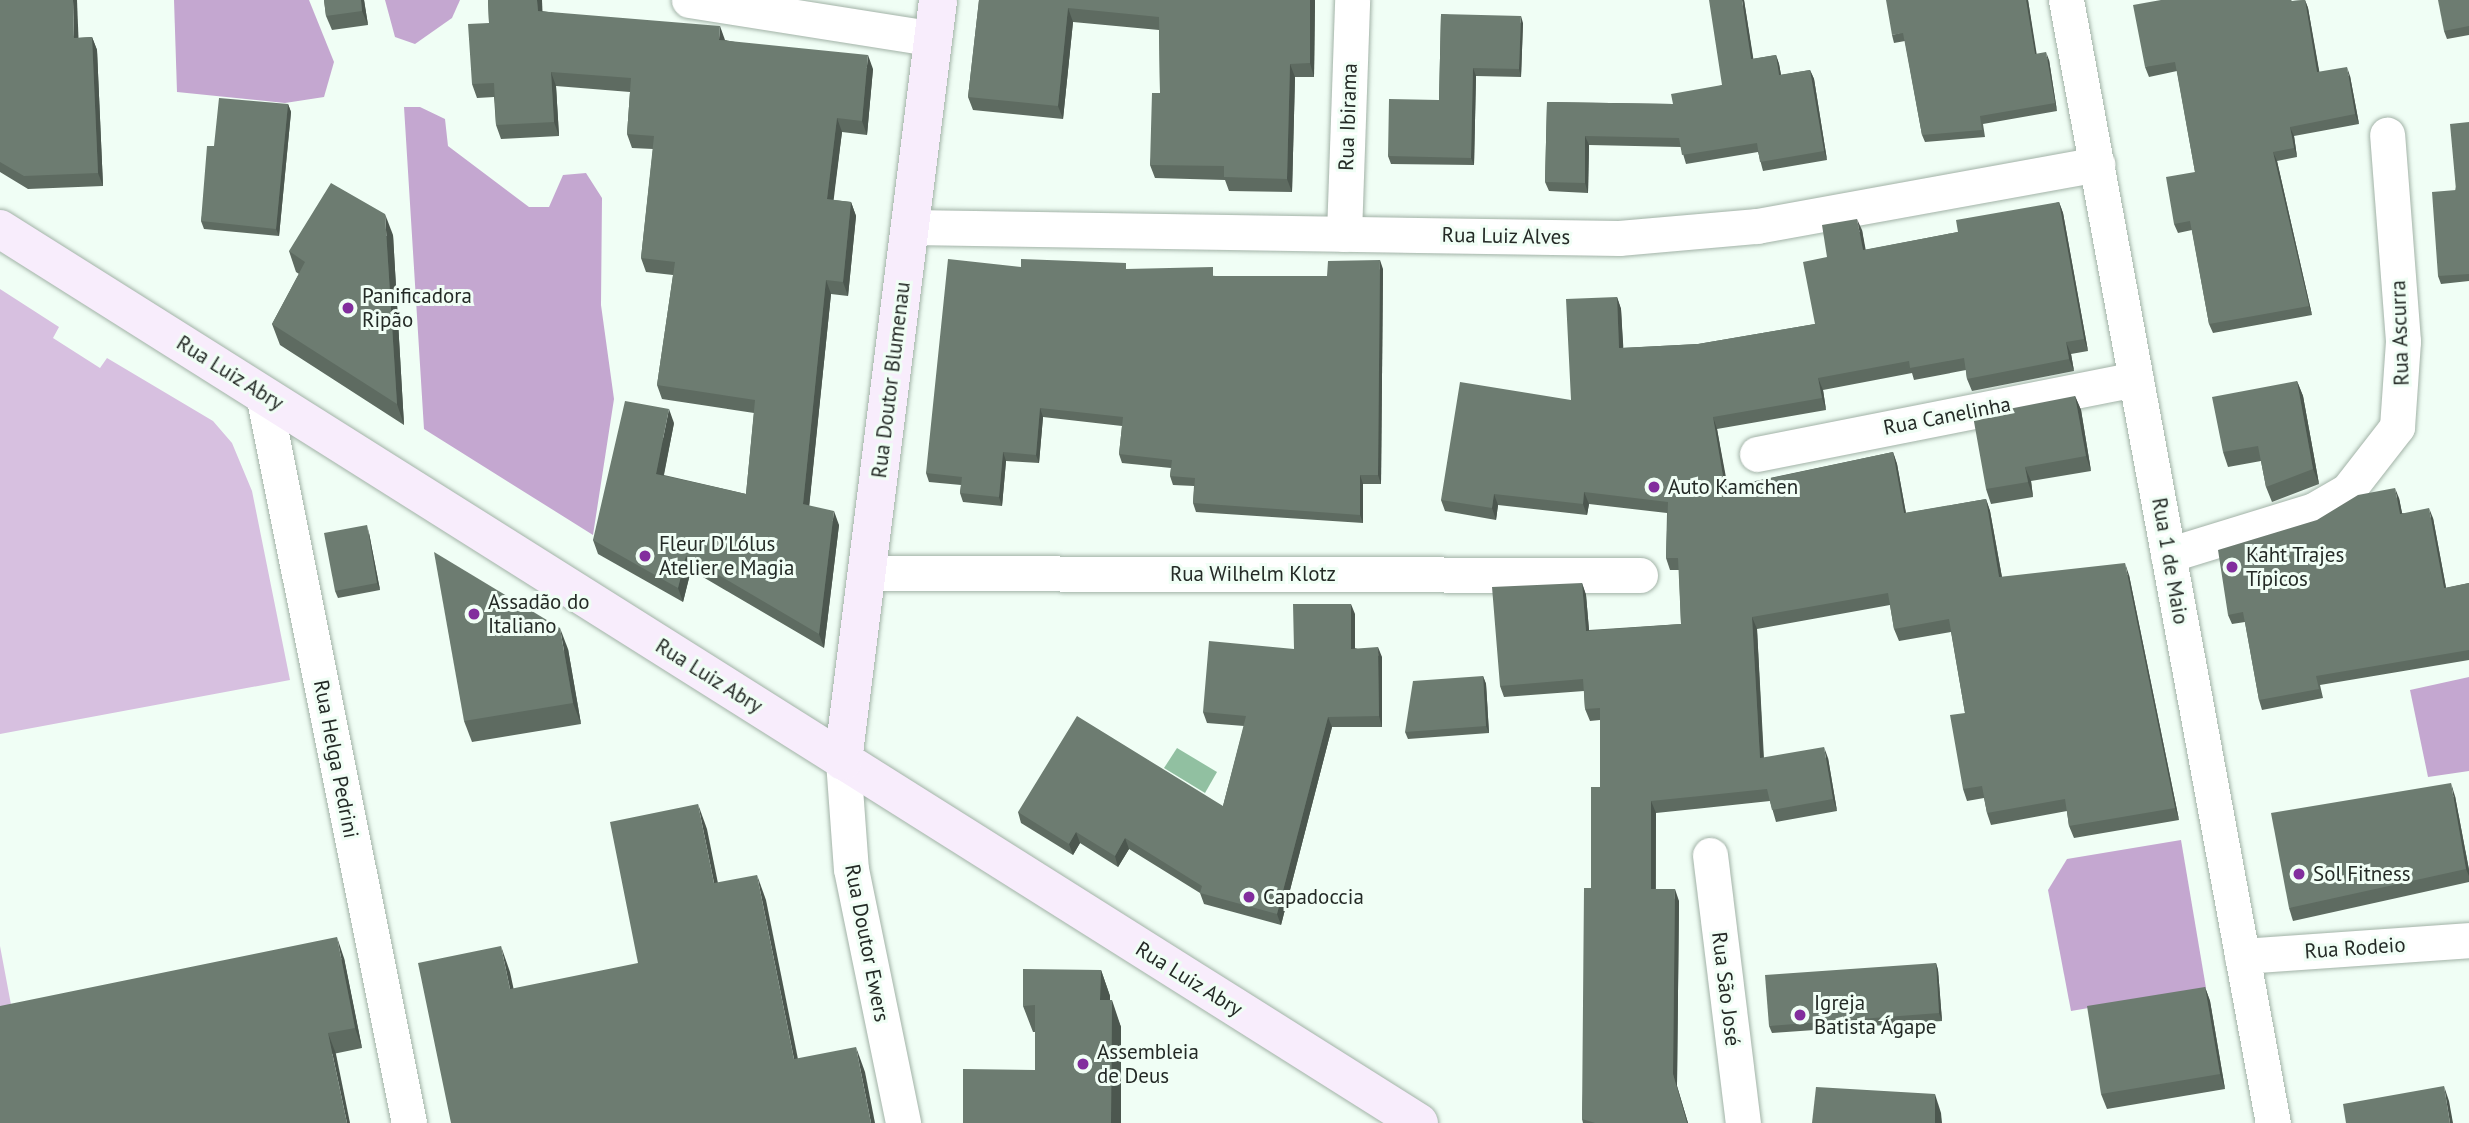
<!DOCTYPE html>
<html>
<head>
<meta charset="utf-8">
<style>
  body { margin:0 }
  #map { position:relative; width:2469px; height:1123px; overflow:hidden; background:#f0fef5; font-family:"PT Sans",sans-serif }
  div>[style] { position:absolute }
  .green>* { inset:0; background:#d7c0e0 }
  .forest>* { inset:0; background:#c4a7d0 }
  .water>* { inset:0; background:#91c0a1 }
  .roads { filter:drop-shadow(0 0 2px #a2b2a7) drop-shadow(0 0 2px #a2b2a7) }
  .street>* { height:35px; margin:-17.5px; padding:0 17.5px; transform-origin:17.5px; border-radius:17.5px; background:#fff }
  .secondary>* { height:38px; margin:-19px; padding:0 19px; transform-origin:19px; border-radius:19px; background:#f8edfc }
  .wall>* { inset:0; background:#5e6b61 }
  .shaded-wall>* { inset:0; background:#4c574f }
  .building>* { inset:0; background:#6d7c71 }
  .dots>* { width:19px; height:19px; translate:-50% -50%; box-sizing:border-box; border:4px solid #f0fef5; border-radius:50% }
  span { translate:-50% -50%; white-space:nowrap; text-align:center; line-height:1.15; -webkit-text-stroke:6px #f0fef5; paint-order:stroke }
  .street-label { font-size:21px; color:#242a26 }
  .poi-label { font-size:21px; color:#242a26 }
  .left { translate:0 -50%; text-align:left }
</style>
</head>
<body>
<div id="map">
  <div class="green">
    <i style="clip-path:polygon(0 289px,59px 327px,53px 338px,100px 368px,107px 358px,213px 421px,232px 443px,252px 491px,290px 680px,0 734px)"></i>
    <i style="clip-path:polygon(0 946px,15px 1026px,0 1028px)"></i>
  </div>
  <div class="forest">
    <i style="clip-path:polygon(174px 0,309px 0,334px 62px,324px 97px,285px 103px,177px 92px)"></i>
    <i style="clip-path:polygon(385px 0,460px 0,452px 18px,415px 44px,395px 37px)"></i>
    <i style="clip-path:polygon(404px 107px,420px 107px,445px 119px,448px 146px,529px 207px,549px 207px,563px 175px,586px 173px,602px 198px,601px 305px,614px 399px,593px 535px,424px 429px)"></i>
    <i style="clip-path:polygon(2469px 677px,2469px 771px,2428px 777px,2410px 690px)"></i>
    <i style="clip-path:polygon(2181px 840px,2206px 988px,2071px 1011px,2048px 890px,2067px 859px)"></i>
  </div>
  <div class="water">
    <i style="clip-path:polygon(1177px 748px,1217px 772px,1205px 793px,1164px 768px)"></i>
  </div>
  <div class="roads">
    <div class="street">
      <i style="left:689px;top:0;width:248px;rotate:9deg"></i>
      <i style="left:2066px;top:0;width:1142px;rotate:79.56deg"></i>
      <i style="left:910px;top:227px;width:709px;rotate:0.89deg"></i>
      <i style="left:1619px;top:238px;width:139px;rotate:-5deg"></i>
      <i style="left:1757px;top:226px;width:346px;rotate:-10.3deg"></i>
      <i style="left:1344px;top:234px;width:234px;rotate:-88deg"></i>
      <i style="left:263px;top:394px;width:743px;rotate:78.67deg"></i>
      <i style="left:1757px;top:454px;width:386px;rotate:-11.2deg"></i>
      <i style="left:2168px;top:555px;width:153px;rotate:-17.1deg"></i>
      <i style="left:2314px;top:510px;width:39px;rotate:-30deg"></i>
      <i style="left:2348px;top:490px;width:80px;rotate:-52.1deg"></i>
      <i style="left:2397px;top:427px;width:86px;rotate:-86deg"></i>
      <i style="left:2403px;top:341px;width:207px;rotate:-94.4deg"></i>
      <i style="left:867px;top:573px;width:773px;rotate:0.15deg"></i>
      <i style="left:843px;top:761px;width:108px;rotate:85.8deg"></i>
      <i style="left:851px;top:869px;width:259px;rotate:78.4deg"></i>
      <i style="left:1710px;top:855px;width:270px;rotate:83deg"></i>
      <i style="left:2242px;top:956px;width:228px;rotate:-4deg"></i>
    </div>
    <div class="secondary">
      <i style="left:0;top:229px;width:1677px;rotate:32.21deg"></i>
      <i style="left:843px;top:761px;width:767px;rotate:-82.88deg"></i>
    </div>
  </div>
  <div class="wall">
    <i style="clip-path:polygon(0 0,78px 38px,92px 37px,97px 50px,103px 186px,28px 189px,0 172px)"></i>
    <i style="clip-path:polygon(324px 0,364px 0,368px 25px,332px 30px,326px 16px)"></i>
    <i style="clip-path:polygon(488px 0,542px 0,542px 11px,725px 40px,873px 69px,867px 135px,842px 132px,833px 200px,851px 202px,856px 216px,848px 296px,831px 294px,809px 506px,839px 525px,824px 648px,691px 570px,683px 602px,598px 554px,593px 540px,674px 423px,664px 475px,746px 494px,754px 413px,662px 399px,657px 385px,673px 275px,646px 272px,641px 258px,653px 149px,632px 148px,627px 134px,630px 92px,556px 86px,559px 136px,501px 139px,496px 125px,494px 97px,477px 98px,472px 84px,489px 23px)"></i>
    <i style="clip-path:polygon(979px 0,1315px 0,1314px 77px,1295px 77px,1292px 192px,1229px 191px,1225px 180px,1155px 178px,1150px 165px,1160px 93px,1159px 30px,1073px 22px,1063px 119px,973px 110px,968px 97px)"></i>
    <i style="clip-path:polygon(1744px 0,1753px 59px,1776px 55px,1779px 64px,1781px 75px,1810px 70px,1814px 79px,1827px 160px,1763px 171px,1758px 152px,1686px 164px,1681px 147px,1589px 145px,1588px 193px,1549px 191px,1545px 182px,1547px 102px,1673px 104px,1722px 85px)"></i>
    <i style="clip-path:polygon(2028px 0,2036px 54px,2049px 60px,2057px 111px,1983px 124px,1985px 137px,1925px 142px,1922px 135px,1905px 41px,1894px 43px,1892px 35px)"></i>
    <i style="clip-path:polygon(2305px 0,2308px 8px,2319px 72px,2350px 76px,2359px 124px,2294px 136px,2297px 157px,2277px 161px,2312px 315px,2213px 333px,2209px 324px,2192px 230px,2178px 233px,2174px 224px,2195px 172px,2177px 71px,2149px 77px,2145px 67px,2293px 1px)"></i>
    <i style="clip-path:polygon(2469px 0,2469px 35px,2447px 39px,2444px 31px)"></i>
    <i style="clip-path:polygon(1441px 14px,1523px 23px,1521px 77px,1476px 76px,1474px 165px,1391px 164px,1388px 156px,1439px 100px)"></i>
    <i style="clip-path:polygon(288px 104px,291px 112px,279px 236px,204px 229px,201px 221px,214px 146px)"></i>
    <i style="clip-path:polygon(2469px 122px,2469px 281px,2441px 284px,2438px 276px)"></i>
    <i style="clip-path:polygon(2059px 202px,2063px 213px,2088px 351px,2071px 354px,2074px 371px,1972px 391px,1967px 379px,1966px 370px,1914px 380px,1912px 373px,1823px 390px,1826px 410px,1717px 429px,1727px 487px,1893px 452px,1897px 464px,1906px 513px,1986px 499px,1990px 511px,2002px 577px,2129px 575px,2179px 820px,2074px 838px,2069px 826px,2067px 811px,1991px 825px,1987px 813px,1984px 798px,1967px 801px,1963px 789px,1965px 713px,1951px 632px,1899px 641px,1894px 629px,1890px 605px,1757px 629px,1764px 758px,1828px 758px,1837px 811px,1776px 822px,1770px 801px,1656px 813px,1656px 889px,1679px 901px,1677px 1086px,1688px 1123px,1583px 1123px,1582px 1119px,1591px 888px,1600px 787px,1600px 720px,1590px 721px,1585px 709px,1584px 691px,1504px 697px,1500px 686px,1582px 583px,1586px 595px,1589px 630px,1681px 624px,1679px 570px,1670px 570px,1666px 558px,1667px 513px,1589px 504px,1587px 515px,1498px 505px,1496px 520px,1445px 511px,1441px 500px,1571px 400px,1617px 297px,1621px 309px,1623px 348px,1698px 344px,1815px 324px,1827px 257px,1862px 230px,1865px 250px,1958px 232px)"></i>
    <i style="clip-path:polygon(393px 235px,404px 425px,280px 345px,272px 324px,299px 274px,296px 272px,289px 251px)"></i>
    <i style="clip-path:polygon(1021px 267px,1128px 269px,1216px 276px,1327px 276px,1383px 269px,1381px 484px,1363px 484px,1363px 523px,1196px 512px,1193px 503px,1194px 486px,1173px 485px,1170px 476px,1171px 468px,1122px 463px,1119px 454px,1122px 426px,1043px 417px,1039px 463px,1006px 461px,1002px 506px,963px 502px,960px 493px,961px 485px,929px 482px,926px 473px)"></i>
    <i style="clip-path:polygon(2297px 381px,2303px 396px,2319px 484px,2272px 502px,2266px 487px,2261px 461px,2228px 467px,2223px 452px)"></i>
    <i style="clip-path:polygon(2075px 396px,2081px 410px,2091px 471px,2031px 481px,2033px 497px,1991px 504px,1986px 489px)"></i>
    <i style="clip-path:polygon(2399px 498px,2402px 513px,2433px 518px,2446px 588px,2469px 583px,2469px 660px,2320px 685px,2323px 698px,2262px 710px,2259px 700px,2245px 622px,2232px 624px,2228px 615px)"></i>
    <i style="clip-path:polygon(369px 533px,380px 590px,338px 598px,335px 591px)"></i>
    <i style="clip-path:polygon(1355px 614px,1355px 648px,1382px 657px,1382px 727px,1332px 727px,1281px 925px,1204px 904px,1200px 893px,1129px 849px,1118px 867px,1080px 843px,1073px 855px,1021px 823px,1018px 812px,1223px 806px,1244px 726px,1207px 723px,1203px 712px,1294px 649px)"></i>
    <i style="clip-path:polygon(568px 649px,581px 724px,472px 742px,464px 721px)"></i>
    <i style="clip-path:polygon(1483px 676px,1486px 684px,1489px 733px,1408px 739px,1405px 732px)"></i>
    <i style="clip-path:polygon(2455px 796px,2469px 870px,2469px 882px,2293px 921px,2289px 908px)"></i>
    <i style="clip-path:polygon(344px 958px,362px 1048px,0 1123px)"></i>
    <i style="clip-path:polygon(1936px 963px,1938px 970px,1942px 1021px,1772px 1033px,1769px 1026px)"></i>
    <i style="clip-path:polygon(1101px 970px,1110px 996px,1110px 1000px,1121px 1027px,1121px 1123px,963px 1123px,1035px 1070px,1035px 1032px,1033px 1032px,1023px 1006px)"></i>
    <i style="clip-path:polygon(2205px 987px,2210px 1001px,2225px 1089px,2107px 1109px,2101px 1094px)"></i>
  </div>
  <div class="shaded-wall">
    <i style="clip-path:polygon(73px 0,77px 0,79px 51px,74px 38px)"></i>
    <i style="clip-path:polygon(361px 0,364px 0,368px 25px,362px 11px)"></i>
    <i style="clip-path:polygon(537px 0,542px 0,543px 24px,538px 11px)"></i>
    <i style="clip-path:polygon(1310px 0,1315px 0,1314px 77px,1310px 63px)"></i>
    <i style="clip-path:polygon(1742px 0,1744px 0,1755px 69px,1751px 59px)"></i>
    <i style="clip-path:polygon(2026px 0,2028px 0,2038px 62px,2035px 54px)"></i>
    <i style="clip-path:polygon(2305px 0,2308px 8px,2321px 81px,2317px 72px)"></i>
    <i style="clip-path:polygon(1068px 8px,1073px 22px,1063px 119px,1058px 106px)"></i>
    <i style="clip-path:polygon(1521px 16px,1523px 23px,1521px 77px,1519px 69px)"></i>
    <i style="clip-path:polygon(720px 26px,725px 40px,719px 40px)"></i>
    <i style="clip-path:polygon(92px 37px,97px 50px,103px 186px,98px 173px)"></i>
    <i style="clip-path:polygon(2046px 52px,2049px 60px,2057px 111px,2055px 103px)"></i>
    <i style="clip-path:polygon(868px 55px,873px 69px,867px 135px,862px 121px)"></i>
    <i style="clip-path:polygon(1776px 55px,1779px 64px,1783px 85px,1779px 75px)"></i>
    <i style="clip-path:polygon(1290px 64px,1295px 77px,1292px 192px,1287px 179px)"></i>
    <i style="clip-path:polygon(2347px 67px,2350px 76px,2359px 124px,2355px 114px)"></i>
    <i style="clip-path:polygon(1473px 68px,1476px 76px,1474px 165px,1471px 158px)"></i>
    <i style="clip-path:polygon(1810px 70px,1814px 79px,1827px 160px,1824px 151px)"></i>
    <i style="clip-path:polygon(551px 72px,556px 86px,559px 136px,554px 122px)"></i>
    <i style="clip-path:polygon(288px 104px,291px 112px,279px 236px,276px 229px)"></i>
    <i style="clip-path:polygon(837px 118px,842px 132px,832px 213px,827px 199px)"></i>
    <i style="clip-path:polygon(2290px 127px,2294px 136px,2297px 157px,2294px 148px)"></i>
    <i style="clip-path:polygon(1585px 136px,1589px 145px,1588px 193px,1585px 183px)"></i>
    <i style="clip-path:polygon(2273px 152px,2277px 161px,2312px 315px,2309px 306px)"></i>
    <i style="clip-path:polygon(851px 202px,856px 216px,848px 296px,843px 282px)"></i>
    <i style="clip-path:polygon(2059px 202px,2063px 213px,2088px 351px,2084px 339px)"></i>
    <i style="clip-path:polygon(385px 214px,393px 235px,404px 425px,397px 404px)"></i>
    <i style="clip-path:polygon(1857px 219px,1862px 230px,1868px 262px,1863px 250px)"></i>
    <i style="clip-path:polygon(1380px 260px,1383px 269px,1381px 484px,1378px 475px)"></i>
    <i style="clip-path:polygon(826px 280px,831px 294px,808px 518px,803px 504px)"></i>
    <i style="clip-path:polygon(1617px 297px,1621px 309px,1624px 359px,1619px 348px)"></i>
    <i style="clip-path:polygon(2066px 342px,2071px 354px,2074px 371px,2069px 359px)"></i>
    <i style="clip-path:polygon(1818px 378px,1823px 390px,1826px 410px,1822px 398px)"></i>
    <i style="clip-path:polygon(2297px 381px,2303px 396px,2319px 484px,2313px 469px)"></i>
    <i style="clip-path:polygon(2075px 396px,2081px 410px,2091px 471px,2086px 456px)"></i>
    <i style="clip-path:polygon(1040px 408px,1043px 417px,1039px 463px,1036px 455px)"></i>
    <i style="clip-path:polygon(669px 409px,674px 423px,661px 488px,656px 474px)"></i>
    <i style="clip-path:polygon(1713px 417px,1717px 429px,1730px 499px,1725px 488px)"></i>
    <i style="clip-path:polygon(1003px 452px,1006px 461px,1002px 506px,999px 497px)"></i>
    <i style="clip-path:polygon(1893px 452px,1897px 464px,1908px 525px,1904px 513px)"></i>
    <i style="clip-path:polygon(2025px 467px,2031px 481px,2033px 497px,2028px 482px)"></i>
    <i style="clip-path:polygon(1360px 475px,1363px 484px,1363px 523px,1360px 515px)"></i>
    <i style="clip-path:polygon(2395px 488px,2399px 498px,2404px 523px,2400px 514px)"></i>
    <i style="clip-path:polygon(1584px 492px,1589px 504px,1587px 515px,1583px 504px)"></i>
    <i style="clip-path:polygon(1494px 494px,1498px 505px,1496px 520px,1492px 508px)"></i>
    <i style="clip-path:polygon(1986px 499px,1990px 511px,2004px 589px,1999px 577px)"></i>
    <i style="clip-path:polygon(2429px 508px,2433px 518px,2448px 598px,2444px 588px)"></i>
    <i style="clip-path:polygon(834px 511px,839px 525px,824px 648px,819px 634px)"></i>
    <i style="clip-path:polygon(367px 525px,369px 533px,380px 590px,377px 583px)"></i>
    <i style="clip-path:polygon(686px 556px,691px 570px,683px 602px,678px 588px)"></i>
    <i style="clip-path:polygon(2125px 563px,2129px 575px,2179px 820px,2175px 808px)"></i>
    <i style="clip-path:polygon(1582px 583px,1586px 595px,1590px 642px,1586px 631px)"></i>
    <i style="clip-path:polygon(1351px 604px,1355px 614px,1355px 659px,1351px 649px)"></i>
    <i style="clip-path:polygon(1752px 617px,1757px 629px,1764px 770px,1760px 758px)"></i>
    <i style="clip-path:polygon(560px 628px,568px 649px,581px 724px,573px 703px)"></i>
    <i style="clip-path:polygon(1378px 647px,1382px 657px,1382px 727px,1379px 716px)"></i>
    <i style="clip-path:polygon(1483px 676px,1486px 684px,1489px 733px,1486px 726px)"></i>
    <i style="clip-path:polygon(1328px 717px,1332px 727px,1281px 925px,1277px 914px)"></i>
    <i style="clip-path:polygon(1824px 747px,1828px 758px,1837px 811px,1833px 799px)"></i>
    <i style="clip-path:polygon(2451px 783px,2455px 796px,2469px 870px,2469px 876px,2466px 869px)"></i>
    <i style="clip-path:polygon(1651px 801px,1656px 813px,1655px 901px,1651px 889px)"></i>
    <i style="clip-path:polygon(698px 804px,707px 829px,723px 908px,714px 883px)"></i>
    <i style="clip-path:polygon(1076px 832px,1080px 843px,1073px 855px,1069px 844px)"></i>
    <i style="clip-path:polygon(1125px 838px,1129px 849px,1118px 867px,1115px 856px)"></i>
    <i style="clip-path:polygon(757px 875px,766px 900px,803px 1084px,794px 1059px)"></i>
    <i style="clip-path:polygon(1675px 889px,1679px 901px,1677px 1086px,1688px 1123px,1687px 1123px,1673px 1074px)"></i>
    <i style="clip-path:polygon(337px 937px,344px 958px,362px 1048px,355px 1028px)"></i>
    <i style="clip-path:polygon(501px 946px,510px 972px,519px 1014px,510px 989px)"></i>
    <i style="clip-path:polygon(1936px 963px,1938px 970px,1942px 1021px,1939px 1013px)"></i>
    <i style="clip-path:polygon(1101px 970px,1110px 996px,1110px 1027px,1100px 1000px)"></i>
    <i style="clip-path:polygon(2205px 987px,2210px 1001px,2225px 1089px,2220px 1074px)"></i>
    <i style="clip-path:polygon(1112px 1000px,1121px 1027px,1121px 1123px,1111px 1123px)"></i>
    <i style="clip-path:polygon(328px 1033px,336px 1054px,350px 1123px,347px 1123px)"></i>
    <i style="clip-path:polygon(856px 1047px,865px 1072px,875px 1123px,871px 1123px)"></i>
    <i style="clip-path:polygon(2444px 1086px,2449px 1101px,2453px 1123px,2450px 1123px)"></i>
    <i style="clip-path:polygon(1935px 1094px,1941px 1113px,1942px 1123px,1935px 1123px)"></i>
  </div>
  <div class="building">
    <i style="clip-path:polygon(0 0,73px 0,74px 38px,92px 37px,98px 173px,24px 176px,0 162px)"></i>
    <i style="clip-path:polygon(324px 0,361px 0,362px 11px,326px 16px)"></i>
    <i style="clip-path:polygon(488px 0,537px 0,538px 11px,720px 26px,719px 40px,868px 55px,862px 121px,837px 118px,827px 199px,851px 202px,843px 282px,826px 280px,803px 504px,834px 511px,819px 634px,686px 556px,678px 588px,593px 540px,625px 401px,669px 409px,656px 474px,746px 494px,755px 400px,657px 385px,675px 262px,641px 258px,654px 136px,627px 134px,631px 78px,551px 72px,554px 122px,496px 125px,494px 83px,472px 84px,468px 24px,489px 23px)"></i>
    <i style="clip-path:polygon(979px 0,1310px 0,1310px 63px,1290px 64px,1287px 179px,1224px 177px,1224px 166px,1150px 165px,1152px 93px,1160px 93px,1159px 17px,1068px 8px,1058px 106px,968px 97px)"></i>
    <i style="clip-path:polygon(1709px 0,1742px 0,1751px 59px,1776px 55px,1779px 75px,1810px 70px,1824px 151px,1760px 162px,1757px 143px,1682px 155px,1679px 138px,1585px 136px,1585px 183px,1545px 182px,1547px 102px,1673px 104px,1671px 94px,1722px 85px)"></i>
    <i style="clip-path:polygon(1886px 0,2026px 0,2035px 54px,2046px 52px,2055px 103px,1980px 116px,1982px 130px,1922px 135px,1903px 33px,1892px 35px)"></i>
    <i style="clip-path:polygon(2161px 0,2291px 0,2292px 1px,2305px 0,2317px 72px,2347px 67px,2355px 114px,2290px 127px,2294px 148px,2273px 152px,2309px 306px,2209px 324px,2190px 221px,2174px 224px,2166px 177px,2195px 172px,2175px 62px,2145px 67px,2133px 5px)"></i>
    <i style="clip-path:polygon(2438px 0,2469px 0,2469px 26px,2444px 31px)"></i>
    <i style="clip-path:polygon(1441px 14px,1521px 16px,1519px 69px,1473px 68px,1471px 158px,1388px 156px,1389px 99px,1439px 100px)"></i>
    <i style="clip-path:polygon(219px 98px,288px 104px,276px 229px,201px 221px,207px 146px,214px 146px)"></i>
    <i style="clip-path:polygon(2469px 122px,2469px 274px,2438px 276px,2432px 192px,2456px 190px,2450px 124px)"></i>
    <i style="clip-path:polygon(331px 183px,385px 214px,397px 404px,272px 324px,305px 262px,289px 251px)"></i>
    <i style="clip-path:polygon(2059px 202px,2084px 339px,2066px 342px,2069px 359px,1967px 379px,1964px 358px,1910px 368px,1909px 361px,1818px 378px,1822px 398px,1713px 417px,1725px 488px,1893px 452px,1904px 513px,1986px 499px,1999px 577px,2125px 563px,2175px 808px,2069px 826px,2065px 799px,1987px 813px,1982px 786px,1963px 789px,1950px 715px,1965px 713px,1949px 619px,1894px 629px,1888px 593px,1752px 617px,1760px 758px,1824px 747px,1833px 799px,1772px 810px,1767px 789px,1651px 801px,1651px 889px,1675px 889px,1673px 1074px,1687px 1123px,1595px 1123px,1582px 1119px,1584px 888px,1591px 888px,1591px 787px,1600px 787px,1600px 708px,1585px 709px,1583px 679px,1500px 686px,1492px 587px,1582px 583px,1586px 631px,1681px 624px,1678px 558px,1666px 558px,1668px 502px,1584px 492px,1583px 504px,1494px 494px,1492px 508px,1441px 500px,1460px 382px,1571px 400px,1566px 299px,1617px 297px,1619px 348px,1698px 344px,1815px 324px,1803px 262px,1827px 257px,1822px 225px,1857px 219px,1863px 250px,1958px 232px,1956px 220px)"></i>
    <i style="clip-path:polygon(948px 259px,1021px 267px,1021px 259px,1126px 263px,1126px 269px,1213px 267px,1213px 276px,1327px 276px,1328px 261px,1380px 260px,1378px 475px,1360px 475px,1360px 515px,1193px 503px,1195px 478px,1170px 476px,1172px 460px,1119px 454px,1123px 417px,1040px 408px,1036px 455px,1003px 452px,999px 497px,960px 493px,962px 477px,926px 473px)"></i>
    <i style="clip-path:polygon(2297px 381px,2313px 469px,2266px 487px,2258px 446px,2223px 452px,2212px 397px)"></i>
    <i style="clip-path:polygon(2075px 396px,2086px 456px,2025px 467px,2028px 482px,1986px 489px,1973px 416px)"></i>
    <i style="clip-path:polygon(2395px 488px,2400px 514px,2429px 508px,2444px 588px,2469px 583px,2469px 650px,2316px 676px,2319px 689px,2259px 700px,2243px 612px,2228px 615px,2218px 550px,2317px 520px,2358px 495px)"></i>
    <i style="clip-path:polygon(367px 525px,377px 583px,335px 591px,324px 533px)"></i>
    <i style="clip-path:polygon(434px 552px,560px 628px,573px 703px,464px 721px)"></i>
    <i style="clip-path:polygon(1293px 604px,1351px 604px,1351px 649px,1378px 647px,1379px 716px,1328px 717px,1277px 914px,1200px 893px,1202px 886px,1125px 838px,1115px 856px,1076px 832px,1069px 844px,1018px 812px,1077px 716px,1223px 806px,1246px 716px,1203px 712px,1209px 641px,1294px 649px)"></i>
    <i style="clip-path:polygon(1483px 676px,1486px 726px,1405px 732px,1413px 681px)"></i>
    <i style="clip-path:polygon(2451px 783px,2466px 869px,2289px 908px,2271px 813px)"></i>
    <i style="clip-path:polygon(698px 804px,714px 883px,757px 875px,794px 1059px,856px 1047px,871px 1123px,451px 1123px,418px 963px,501px 946px,510px 989px,638px 963px,610px 822px)"></i>
    <i style="clip-path:polygon(337px 937px,355px 1028px,328px 1033px,347px 1123px,0 1123px,0 1006px)"></i>
    <i style="clip-path:polygon(1936px 963px,1939px 1013px,1769px 1026px,1765px 975px)"></i>
    <i style="clip-path:polygon(1023px 969px,1101px 970px,1100px 1000px,1112px 1000px,1111px 1123px,963px 1123px,963px 1069px,1035px 1070px,1035px 1005px,1023px 1006px)"></i>
    <i style="clip-path:polygon(2205px 987px,2220px 1074px,2101px 1094px,2087px 1006px)"></i>
    <i style="clip-path:polygon(2444px 1086px,2450px 1123px,2346px 1123px,2343px 1104px)"></i>
    <i style="clip-path:polygon(1816px 1087px,1935px 1094px,1935px 1123px,1812px 1123px)"></i>
  </div>
  <div class="dots">
    <i style="left:348px;top:308px;background:#822e9d"></i>
    <i style="left:1654px;top:487px;background:#822e9d"></i>
    <i style="left:645px;top:556px;background:#822e9d"></i>
    <i style="left:2232px;top:567px;background:#822e9d"></i>
    <i style="left:474px;top:614px;background:#822e9d"></i>
    <i style="left:2299px;top:874px;background:#822e9d"></i>
    <i style="left:1249px;top:897px;background:#822e9d"></i>
    <i style="left:1800px;top:1015px;background:#822e9d"></i>
    <i style="left:1083px;top:1064px;background:#822e9d"></i>
  </div>
  <div class="street-label">
    <span style="left:1348px;top:117px;rotate:-88deg">Rua Ibirama</span>
    <span style="left:1506px;top:236px;rotate:1deg">Rua Luiz Alves</span>
    <span style="left:2400px;top:333px;rotate:-92deg">Rua Ascurra</span>
    <span style="left:230px;top:373px;rotate:32deg">Rua Luiz Abry</span>
    <span style="left:891px;top:380px;rotate:-83deg">Rua Doutor Blumenau</span>
    <span style="left:1947px;top:416px;rotate:-11deg">Rua Canelinha</span>
    <span style="left:2170px;top:561px;rotate:80deg">Rua 1 de Maio</span>
    <span style="left:1253px;top:574px">Rua Wilhelm Klotz</span>
    <span style="left:709px;top:676px;rotate:32deg">Rua Luiz Abry</span>
    <span style="left:336px;top:759px;rotate:79deg">Rua Helga Pedrini</span>
    <span style="left:867px;top:943px;rotate:79deg">Rua Doutor Ewers</span>
    <span style="left:2355px;top:948px;rotate:-4deg">Rua Rodeio</span>
    <span style="left:1189px;top:979px;rotate:32deg">Rua Luiz Abry</span>
    <span style="left:1726px;top:989px;rotate:83deg">Rua São José</span>
  </div>
  <div class="poi-label">
    <span class="left" style="left:362px;top:308px">Panificadora<br>Ripão</span>
    <span class="left" style="left:1668px;top:487px">Auto Kamchen</span>
    <span class="left" style="left:659px;top:556px">Fleur D'Lólus<br>Atelier e Magia</span>
    <span class="left" style="left:2246px;top:567px">Kaht Trajes<br>Típicos</span>
    <span class="left" style="left:488px;top:614px">Assadão do<br>Italiano</span>
    <span class="left" style="left:2313px;top:874px">Sol Fitness</span>
    <span class="left" style="left:1263px;top:897px">Capadoccia</span>
    <span class="left" style="left:1814px;top:1015px">Igreja<br>Batista Ágape</span>
    <span class="left" style="left:1097px;top:1064px">Assembleia<br>de Deus</span>
  </div>
</div>
</body>
</html>
